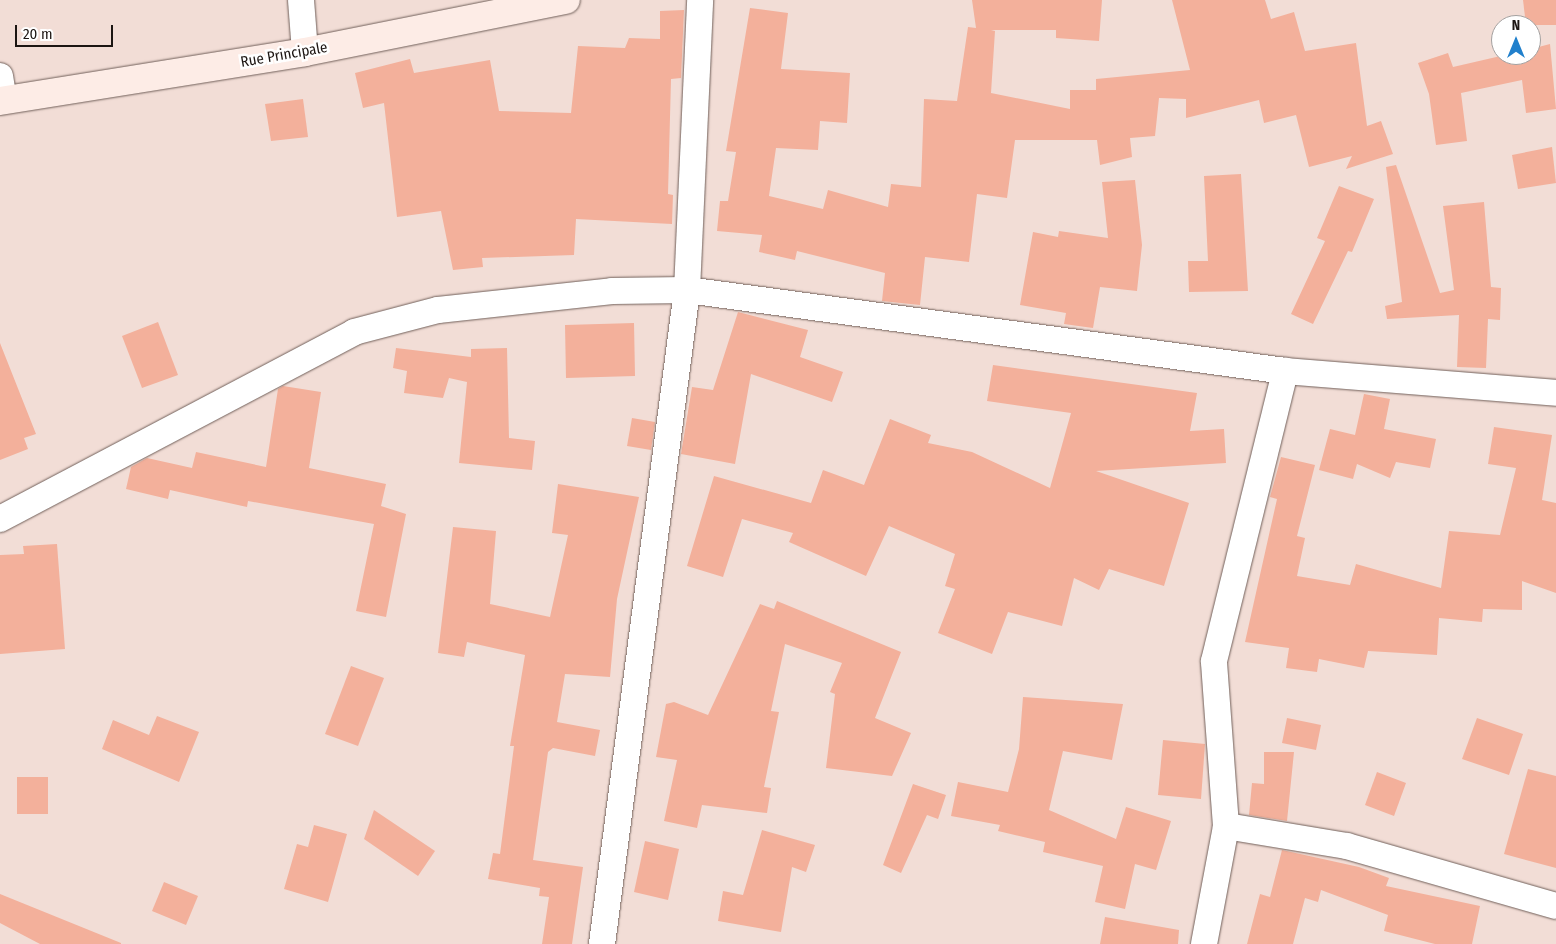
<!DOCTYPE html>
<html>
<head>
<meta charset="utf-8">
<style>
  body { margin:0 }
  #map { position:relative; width:1556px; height:944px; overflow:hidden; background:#f2ddd6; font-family:"Fira Sans Condensed",sans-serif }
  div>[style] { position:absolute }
  .building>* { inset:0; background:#f3b09b }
  .roads { filter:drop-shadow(0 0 1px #71605a) drop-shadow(0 0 1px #71605a) }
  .minor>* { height:26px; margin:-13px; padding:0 13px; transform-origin:13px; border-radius:13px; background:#fff }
  .secondary>* { height:28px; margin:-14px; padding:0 14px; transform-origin:14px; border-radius:14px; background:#fdece6 }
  span { translate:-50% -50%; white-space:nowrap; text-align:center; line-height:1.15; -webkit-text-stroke:5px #fff; paint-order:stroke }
  .street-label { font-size:15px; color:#1c1512 }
  .north { position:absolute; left:1491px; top:15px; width:50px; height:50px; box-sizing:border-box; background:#fff; border:1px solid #a4a1a0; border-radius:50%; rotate:0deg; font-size:14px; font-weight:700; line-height:20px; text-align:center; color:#1c1512 }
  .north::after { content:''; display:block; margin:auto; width:18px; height:22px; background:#2180cc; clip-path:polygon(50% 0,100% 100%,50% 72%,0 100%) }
  .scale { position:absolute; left:15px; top:25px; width:98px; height:22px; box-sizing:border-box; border:2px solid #1c1512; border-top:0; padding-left:6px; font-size:15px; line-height:18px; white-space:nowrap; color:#1c1512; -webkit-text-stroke:4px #fff; paint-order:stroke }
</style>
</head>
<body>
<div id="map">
  <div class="building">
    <i style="clip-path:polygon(972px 0,1102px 0,1099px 41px,1056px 38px,1056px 30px,991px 30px,995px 31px,991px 93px,1070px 109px,1070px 90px,1096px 90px,1096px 79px,1190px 70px,1172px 0,1265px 0,1271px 19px,1294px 12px,1305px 51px,1356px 43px,1367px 126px,1381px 121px,1393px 154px,1346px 169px,1352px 156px,1309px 167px,1296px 115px,1264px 123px,1259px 100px,1186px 118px,1186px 99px,1159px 98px,1155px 136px,1130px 138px,1132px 157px,1100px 165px,1097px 140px,1015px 140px,1007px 198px,977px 194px,969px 262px,925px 257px,920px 305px,882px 301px,885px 273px,797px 251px,795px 260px,759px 252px,762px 235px,717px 231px,720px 201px,728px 201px,736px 152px,726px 151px,750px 8px,788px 13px,781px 69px,850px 73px,847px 123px,820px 121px,818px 150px,776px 148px,769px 196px,823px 209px,828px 190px,888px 207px,891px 184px,921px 187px,924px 99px,957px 101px,968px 27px,976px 28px)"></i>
    <i style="clip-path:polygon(1523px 0,1556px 0,1556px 25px,1526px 25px)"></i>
    <i style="clip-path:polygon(684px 10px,681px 78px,671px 79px,668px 194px,673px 195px,672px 224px,576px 219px,574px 255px,482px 258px,483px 267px,453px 270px,441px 211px,397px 217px,384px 103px,363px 108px,355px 73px,410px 59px,414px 73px,490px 60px,499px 111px,571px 113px,578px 46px,625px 48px,629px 38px,660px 39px,660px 11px)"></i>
    <i style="clip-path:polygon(1550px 44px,1556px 109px,1526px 113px,1522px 80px,1461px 93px,1467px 141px,1436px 145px,1429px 94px,1418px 63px,1448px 53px,1453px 67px,1505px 55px,1531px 55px,1531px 49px)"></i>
    <i style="clip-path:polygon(303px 99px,308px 137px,271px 141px,265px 104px)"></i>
    <i style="clip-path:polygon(1552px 147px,1556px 183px,1518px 189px,1512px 155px)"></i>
    <i style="clip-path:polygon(1396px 165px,1440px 293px,1454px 290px,1443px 206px,1484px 202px,1491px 287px,1501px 288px,1500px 320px,1488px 319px,1486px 368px,1457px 367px,1459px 315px,1387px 319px,1385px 306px,1402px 302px,1386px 167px)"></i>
    <i style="clip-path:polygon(1241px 174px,1248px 291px,1189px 292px,1188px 261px,1208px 261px,1204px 176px)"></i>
    <i style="clip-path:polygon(1135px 180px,1142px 245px,1137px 291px,1100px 287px,1093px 328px,1064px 324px,1066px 313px,1020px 305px,1033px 232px,1058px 237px,1059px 231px,1108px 238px,1102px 182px)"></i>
    <i style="clip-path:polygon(1339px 186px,1374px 199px,1352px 252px,1348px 251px,1313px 324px,1291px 314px,1325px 241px,1317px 238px)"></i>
    <i style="clip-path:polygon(738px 312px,808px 330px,800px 357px,843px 372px,832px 402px,751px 374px,735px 464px,681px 454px,692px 387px,713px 390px)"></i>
    <i style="clip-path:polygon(158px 322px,178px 375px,142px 388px,122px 336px)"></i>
    <i style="clip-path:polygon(634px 323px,635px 376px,566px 378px,565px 325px)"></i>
    <i style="clip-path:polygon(0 343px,36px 434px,24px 438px,28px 449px,0 460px)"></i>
    <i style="clip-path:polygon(396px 348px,471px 357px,471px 349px,507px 348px,509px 438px,535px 441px,532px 470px,459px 463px,467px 382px,449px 378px,443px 398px,404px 393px,407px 371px,393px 368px)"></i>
    <i style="clip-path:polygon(993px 365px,1197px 393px,1190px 431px,1224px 429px,1226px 463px,1096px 471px,1189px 503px,1164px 586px,1109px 569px,1099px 590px,1074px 578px,1062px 626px,1008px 612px,992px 654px,938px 633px,955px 589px,945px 586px,955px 554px,889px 526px,866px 576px,789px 542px,793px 533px,742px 519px,723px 577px,687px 566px,714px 476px,811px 503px,823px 470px,864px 485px,890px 419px,931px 435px,928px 443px,972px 452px,1050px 488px,1071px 413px,987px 401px)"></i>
    <i style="clip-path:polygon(283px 386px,321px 392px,309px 468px,386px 484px,381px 506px,406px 514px,386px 617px,356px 611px,374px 524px,248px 501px,247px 507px,170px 490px,168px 499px,126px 489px,131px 467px,147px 458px,192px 468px,196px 452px,266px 467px,278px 389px)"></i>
    <i style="clip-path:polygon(1364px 394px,1390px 399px,1384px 429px,1436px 439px,1430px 468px,1396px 462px,1390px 478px,1357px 464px,1353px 479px,1319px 470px,1330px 429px,1355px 435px)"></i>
    <i style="clip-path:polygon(632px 418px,655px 422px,651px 450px,627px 446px)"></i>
    <i style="clip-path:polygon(1494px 427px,1552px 435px,1542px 500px,1556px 503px,1556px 593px,1522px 581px,1522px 610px,1483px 609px,1482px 622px,1439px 618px,1437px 655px,1368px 651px,1364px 668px,1319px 659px,1317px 672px,1286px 668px,1289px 648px,1245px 642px,1277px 499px,1270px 497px,1281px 457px,1315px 465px,1297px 536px,1305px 538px,1297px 576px,1350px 585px,1356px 564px,1441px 588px,1449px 531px,1500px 535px,1516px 468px,1488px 464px)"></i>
    <i style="clip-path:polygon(558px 484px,639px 497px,617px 599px,610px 677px,565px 674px,557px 722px,600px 730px,595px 756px,553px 748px,548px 752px,533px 860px,583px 867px,572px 944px,542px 944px,549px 897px,539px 896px,540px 888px,488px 879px,493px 853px,500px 854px,514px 746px,510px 746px,525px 655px,467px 642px,464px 657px,438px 653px,453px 527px,496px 531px,490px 604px,550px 617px,568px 535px,552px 533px)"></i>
    <i style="clip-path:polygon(57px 544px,65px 649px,0 654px,0 555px,24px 554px,23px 546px)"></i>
    <i style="clip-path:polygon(777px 601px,901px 652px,875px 718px,911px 733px,892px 776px,826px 768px,835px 694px,830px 692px,842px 663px,785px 644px,771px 711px,779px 712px,764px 787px,771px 788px,767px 813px,702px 805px,697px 828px,664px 821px,677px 760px,656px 757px,666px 704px,674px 702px,708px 715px,760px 604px,774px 609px)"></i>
    <i style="clip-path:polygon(351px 666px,384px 678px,358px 746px,325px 734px)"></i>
    <i style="clip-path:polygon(1023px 697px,1123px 704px,1112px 760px,1063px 751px,1049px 810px,1116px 839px,1126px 807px,1171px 821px,1156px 870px,1135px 864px,1125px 909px,1095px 902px,1103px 866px,1043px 852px,1045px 842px,998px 831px,1000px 825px,951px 816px,958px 782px,1008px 792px,1019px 749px)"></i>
    <i style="clip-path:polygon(157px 716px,199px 732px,179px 782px,102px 749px,113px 720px,149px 735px)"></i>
    <i style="clip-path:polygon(1287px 718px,1321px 725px,1316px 750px,1282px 743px)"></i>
    <i style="clip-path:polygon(1477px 718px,1523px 734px,1509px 775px,1462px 759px)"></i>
    <i style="clip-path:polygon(1163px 740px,1205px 744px,1201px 799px,1158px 795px)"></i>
    <i style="clip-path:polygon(1264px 752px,1294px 752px,1287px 821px,1249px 815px,1252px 783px,1264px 784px)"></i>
    <i style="clip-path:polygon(1528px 769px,1556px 776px,1556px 868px,1504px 854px)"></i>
    <i style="clip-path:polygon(1377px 772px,1406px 783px,1394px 816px,1365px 805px)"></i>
    <i style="clip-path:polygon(17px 777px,48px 777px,48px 814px,17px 814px)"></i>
    <i style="clip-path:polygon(913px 784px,946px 795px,938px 819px,927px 815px,901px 873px,883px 865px)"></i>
    <i style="clip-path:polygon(374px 810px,435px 851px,418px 876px,364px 839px)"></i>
    <i style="clip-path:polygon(314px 825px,347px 834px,328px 902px,284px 889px,297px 844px,308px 847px)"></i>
    <i style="clip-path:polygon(762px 830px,815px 845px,806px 872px,792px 867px,781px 932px,718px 921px,723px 891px,743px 895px)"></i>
    <i style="clip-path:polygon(645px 841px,679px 849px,668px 900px,634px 892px)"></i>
    <i style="clip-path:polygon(1282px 850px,1359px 867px,1389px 878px,1386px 886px,1480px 906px,1472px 944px,1435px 944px,1384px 931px,1388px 915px,1321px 890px,1318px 902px,1305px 898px,1293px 944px,1247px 944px,1260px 894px,1270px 897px)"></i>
    <i style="clip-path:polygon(164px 882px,198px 896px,186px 925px,152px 911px)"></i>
    <i style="clip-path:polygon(0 894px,121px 943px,121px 944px,40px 944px,0 923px)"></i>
    <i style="clip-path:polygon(1105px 917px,1179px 930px,1178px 944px,1100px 944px)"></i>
  </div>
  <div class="roads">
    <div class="minor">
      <i style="left:301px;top:0;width:52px;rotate:85.6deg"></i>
      <i style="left:0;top:76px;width:25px;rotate:81deg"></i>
      <i style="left:0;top:519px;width:400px;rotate:-27.8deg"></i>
      <i style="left:354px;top:332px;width:87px;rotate:-14.7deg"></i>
      <i style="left:438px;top:310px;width:175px;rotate:-6.2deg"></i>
      <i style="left:612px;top:291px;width:75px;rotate:-0.8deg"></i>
      <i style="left:687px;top:290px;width:603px;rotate:7.71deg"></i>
      <i style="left:1285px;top:371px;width:272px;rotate:4.6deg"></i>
      <i style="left:1226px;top:826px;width:123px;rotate:9.4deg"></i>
      <i style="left:1347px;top:846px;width:217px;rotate:16deg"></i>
      <i style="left:602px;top:944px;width:660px;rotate:-82.59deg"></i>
      <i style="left:687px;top:290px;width:290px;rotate:-87.4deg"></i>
      <i style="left:1204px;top:944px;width:120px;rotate:-79.4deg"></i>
      <i style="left:1226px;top:826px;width:165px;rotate:-94.2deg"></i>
      <i style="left:1214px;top:661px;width:299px;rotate:-76.2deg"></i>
    </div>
    <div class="secondary">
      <i style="left:0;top:101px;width:309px;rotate:-9.1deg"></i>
      <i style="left:305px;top:52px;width:266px;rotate:-11.3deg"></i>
    </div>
  </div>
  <div class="street-label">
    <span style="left:284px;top:55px;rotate:-10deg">Rue Principale</span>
  </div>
  <div class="north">N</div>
  <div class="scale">20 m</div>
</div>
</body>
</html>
